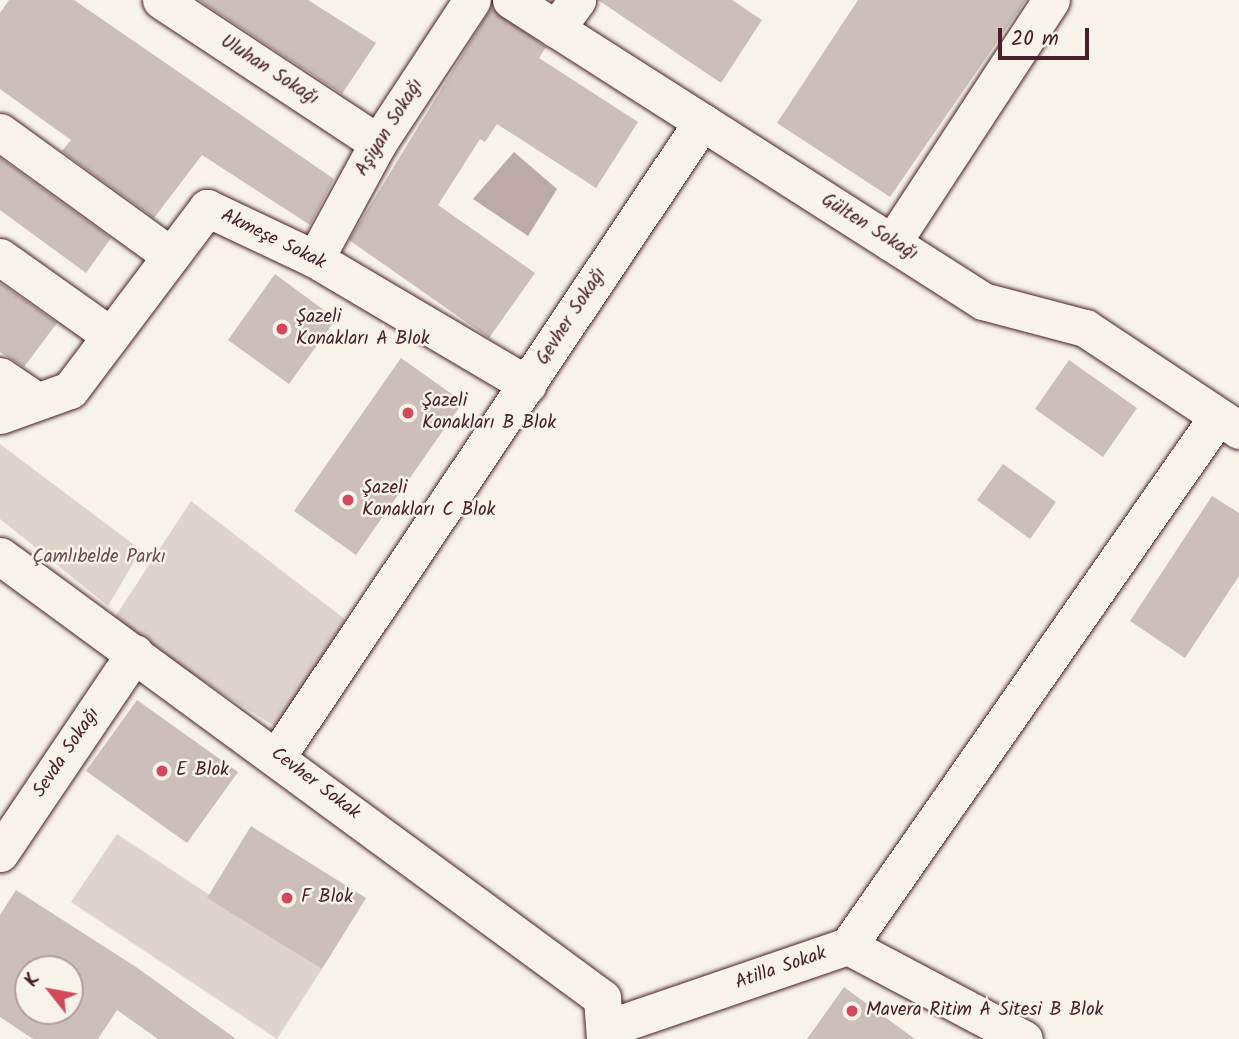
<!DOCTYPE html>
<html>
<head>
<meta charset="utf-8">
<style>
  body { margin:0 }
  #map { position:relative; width:1239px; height:1039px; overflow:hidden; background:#f7f3e8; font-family:Kalam,sans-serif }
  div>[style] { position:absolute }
  .green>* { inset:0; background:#ded4cc }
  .water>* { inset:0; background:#bcaaa7 }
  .building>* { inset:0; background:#ccbfb9 }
  .roads { filter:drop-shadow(0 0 2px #4a1f2b) drop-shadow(0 0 2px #4a1f2b) }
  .minor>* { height:37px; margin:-18.5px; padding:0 18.5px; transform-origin:18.5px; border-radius:18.5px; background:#f7f3e8 }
  .dots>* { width:19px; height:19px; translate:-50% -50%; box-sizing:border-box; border:4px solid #f7f3e8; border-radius:50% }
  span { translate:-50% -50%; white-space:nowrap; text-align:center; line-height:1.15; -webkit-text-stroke:5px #f7f3e8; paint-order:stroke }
  .street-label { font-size:19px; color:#4a1f2b }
  .poi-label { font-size:19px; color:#4a1f2b }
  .left { translate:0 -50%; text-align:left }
  .park-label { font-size:19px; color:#6f4c53 }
  .north { position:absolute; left:14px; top:955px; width:70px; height:70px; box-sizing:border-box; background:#f7f3e8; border:2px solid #b29e9c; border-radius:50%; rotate:301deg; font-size:19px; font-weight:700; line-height:28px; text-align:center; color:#4a1f2b }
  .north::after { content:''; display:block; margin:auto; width:24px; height:32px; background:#d1495b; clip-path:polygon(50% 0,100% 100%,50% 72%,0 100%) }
  .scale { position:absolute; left:998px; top:28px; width:91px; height:32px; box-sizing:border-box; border:4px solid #4a1f2b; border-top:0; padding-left:9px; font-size:21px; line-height:24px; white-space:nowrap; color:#4a1f2b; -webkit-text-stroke:5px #f7f3e8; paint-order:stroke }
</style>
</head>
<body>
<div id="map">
  <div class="green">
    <i style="clip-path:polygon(0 444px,141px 550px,108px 606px,0 519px)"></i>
    <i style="clip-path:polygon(191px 501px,346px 620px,276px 727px,111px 623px)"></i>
    <i style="clip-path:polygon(117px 834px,322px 969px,277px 1039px,71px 902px)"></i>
  </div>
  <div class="water">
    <i style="clip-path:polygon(514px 152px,557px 189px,528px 236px,473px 199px)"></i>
  </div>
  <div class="building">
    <i style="clip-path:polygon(9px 0,74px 0,334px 179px,310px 225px,202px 155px,154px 218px,62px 151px,71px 140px,0 89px,0 13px)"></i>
    <i style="clip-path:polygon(199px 0,308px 0,376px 43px,342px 94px)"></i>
    <i style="clip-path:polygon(598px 0,732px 0,762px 20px,721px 83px)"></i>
    <i style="clip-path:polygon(858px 0,1026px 0,890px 197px,777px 123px)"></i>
    <i style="clip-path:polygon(491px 8px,546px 47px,539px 58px,638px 122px,596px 188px,497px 124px,485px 142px,480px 139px,438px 205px,535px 273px,489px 338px,349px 240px)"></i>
    <i style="clip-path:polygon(0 158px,111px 238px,86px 273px,0 210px)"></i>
    <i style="clip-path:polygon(275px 274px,336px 319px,289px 384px,228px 340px)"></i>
    <i style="clip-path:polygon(0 283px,57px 323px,24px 367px,0 352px)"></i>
    <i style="clip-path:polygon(401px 358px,463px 402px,356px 555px,294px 511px)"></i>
    <i style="clip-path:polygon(1069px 360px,1137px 408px,1103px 457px,1035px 409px)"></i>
    <i style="clip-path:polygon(1003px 464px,1056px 502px,1030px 539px,977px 500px)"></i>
    <i style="clip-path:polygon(1212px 496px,1239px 513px,1239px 576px,1185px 658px,1130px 621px)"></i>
    <i style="clip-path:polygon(137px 700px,238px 772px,187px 843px,86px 771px)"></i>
    <i style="clip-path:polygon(251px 826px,366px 898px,322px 969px,207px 898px)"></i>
    <i style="clip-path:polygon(evenodd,16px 890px,136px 967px,236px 1039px,158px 1039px,117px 1010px,98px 1039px,33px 1039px,0 1017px,0 915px,16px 890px,28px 969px,70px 969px,70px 1011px,28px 1011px,28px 969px)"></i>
    <i style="clip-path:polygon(844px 987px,915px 1039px,807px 1039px)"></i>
  </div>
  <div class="roads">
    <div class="minor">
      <i style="left:161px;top:0;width:260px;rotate:33.4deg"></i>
      <i style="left:511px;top:0;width:560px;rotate:32.53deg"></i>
      <i style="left:983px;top:301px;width:106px;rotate:14.8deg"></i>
      <i style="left:1085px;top:328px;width:185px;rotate:33.5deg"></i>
      <i style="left:556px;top:29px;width:36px;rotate:-54deg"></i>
      <i style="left:0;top:132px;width:211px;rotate:35.9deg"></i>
      <i style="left:892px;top:243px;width:290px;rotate:-56.8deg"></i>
      <i style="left:0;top:257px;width:136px;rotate:35.4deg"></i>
      <i style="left:315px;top:259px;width:132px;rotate:-61.5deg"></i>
      <i style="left:378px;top:143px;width:171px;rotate:-56.7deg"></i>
      <i style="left:0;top:376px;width:41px;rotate:34.1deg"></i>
      <i style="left:0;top:415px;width:74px;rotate:-19.7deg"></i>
      <i style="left:70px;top:390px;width:228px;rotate:-53deg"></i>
      <i style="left:207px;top:208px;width:119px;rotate:25.3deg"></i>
      <i style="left:315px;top:259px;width:247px;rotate:30.6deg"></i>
      <i style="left:0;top:556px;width:747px;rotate:36.29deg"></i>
      <i style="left:602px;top:998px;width:41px;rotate:85.8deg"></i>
      <i style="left:278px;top:755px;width:762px;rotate:-56.18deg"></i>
      <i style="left:0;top:853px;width:241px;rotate:-56deg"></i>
      <i style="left:848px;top:946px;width:646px;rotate:-55.08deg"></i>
      <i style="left:605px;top:1029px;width:257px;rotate:-18.9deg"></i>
      <i style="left:848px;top:946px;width:199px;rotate:27.9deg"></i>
    </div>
  </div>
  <div class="dots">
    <i style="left:282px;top:329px;background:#d1495b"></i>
    <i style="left:408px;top:413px;background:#d1495b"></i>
    <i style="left:348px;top:500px;background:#d1495b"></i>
    <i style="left:162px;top:771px;background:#d1495b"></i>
    <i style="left:287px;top:898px;background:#d1495b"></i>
    <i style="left:852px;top:1011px;background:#d1495b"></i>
  </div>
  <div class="street-label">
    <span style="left:269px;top:71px;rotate:33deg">Uluhan Sokağı</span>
    <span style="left:390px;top:128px;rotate:-58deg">Aşiyan Sokağı</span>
    <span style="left:869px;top:228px;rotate:32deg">Gülten Sokağı</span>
    <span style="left:273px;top:240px;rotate:26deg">Akmeşe Sokak</span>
    <span style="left:572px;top:317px;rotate:-57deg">Gevher Sokağı</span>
    <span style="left:67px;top:753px;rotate:-56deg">Sevda Sokağı</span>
    <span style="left:315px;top:784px;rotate:37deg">Cevher Sokak</span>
    <span style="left:781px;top:969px;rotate:-19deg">Atilla Sokak</span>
  </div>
  <div class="poi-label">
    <span class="left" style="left:296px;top:329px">Şazeli<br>Konakları A Blok</span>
    <span class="left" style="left:422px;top:413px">Şazeli<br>Konakları B Blok</span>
    <span class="left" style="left:362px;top:500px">Şazeli<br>Konakları C Blok</span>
    <span class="left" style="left:176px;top:771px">E Blok</span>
    <span class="left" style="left:301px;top:898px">F Blok</span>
    <span class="left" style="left:866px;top:1011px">Mavera Ritim A Sitesi B Blok</span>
  </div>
  <div class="park-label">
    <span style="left:99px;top:558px">Çamlıbelde Parkı</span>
  </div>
  <div class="north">K</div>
  <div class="scale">20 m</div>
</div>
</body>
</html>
